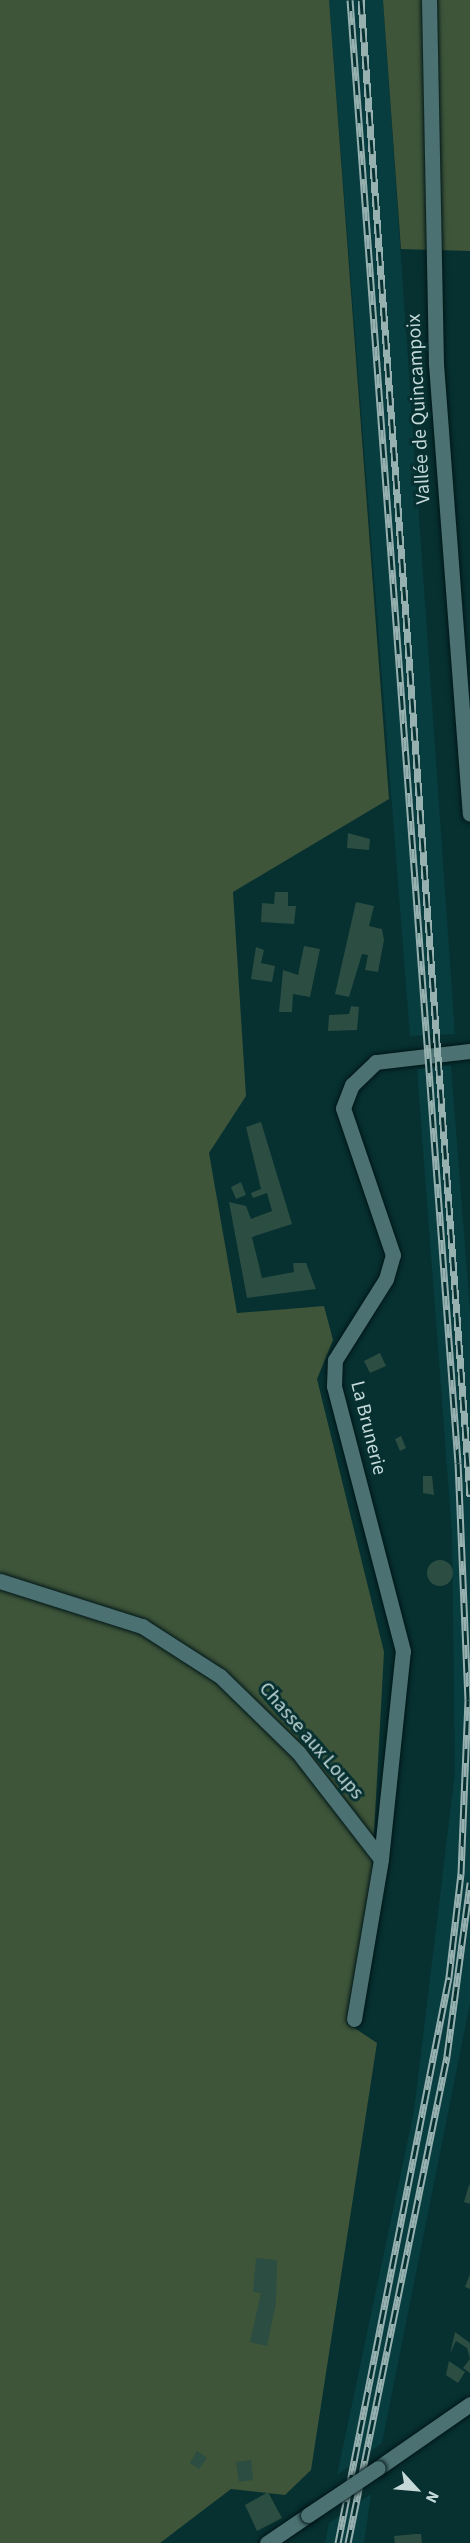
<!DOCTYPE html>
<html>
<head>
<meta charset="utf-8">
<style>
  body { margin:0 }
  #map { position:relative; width:470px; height:2543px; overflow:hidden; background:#073031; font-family:"Source Sans 3",sans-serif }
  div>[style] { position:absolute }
  .built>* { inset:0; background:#083d3f }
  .green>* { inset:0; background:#3e553a }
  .building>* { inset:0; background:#2c4d41 }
  .round { border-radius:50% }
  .roads { filter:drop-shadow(0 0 2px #001617) drop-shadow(0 0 2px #001617) }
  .street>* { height:15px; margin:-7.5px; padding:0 7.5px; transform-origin:7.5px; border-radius:7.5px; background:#4b7172 }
  .secondary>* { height:15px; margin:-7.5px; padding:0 7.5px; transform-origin:7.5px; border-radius:7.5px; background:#4b7172 }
  .rail>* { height:7px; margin-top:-3.5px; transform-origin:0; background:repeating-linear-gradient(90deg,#073031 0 14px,#97b0b0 0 28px); box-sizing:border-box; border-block:2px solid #97b0b0 }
  .bridges { filter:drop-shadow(0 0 2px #001617) drop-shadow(0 0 2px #001617) }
  .secondary-bridge>* { height:15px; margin:-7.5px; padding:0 7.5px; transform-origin:7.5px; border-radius:7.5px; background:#4b7172 }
  span { translate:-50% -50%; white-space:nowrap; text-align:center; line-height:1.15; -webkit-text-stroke:6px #073031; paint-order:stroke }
  .street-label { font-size:20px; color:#c5d9d9 }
  .north { position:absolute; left:386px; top:2459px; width:60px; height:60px; -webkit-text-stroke:4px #073031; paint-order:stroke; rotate:116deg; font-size:16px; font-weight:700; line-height:24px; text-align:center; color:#c5d9d9 }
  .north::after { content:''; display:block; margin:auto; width:21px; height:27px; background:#c5d9d9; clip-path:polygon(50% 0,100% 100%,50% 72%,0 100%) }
</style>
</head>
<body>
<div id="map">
  <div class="built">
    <i style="clip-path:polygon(329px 0,383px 0,455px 1034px,410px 1036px)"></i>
    <i style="clip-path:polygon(451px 1065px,470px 1311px,470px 2003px,382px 2443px,337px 2475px,414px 2111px,455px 1772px,452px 1534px,417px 1069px)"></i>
    <i style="clip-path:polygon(371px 2494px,364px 2543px,325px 2543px,329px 2523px)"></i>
  </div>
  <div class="green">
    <i style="clip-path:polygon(0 0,329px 0,389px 799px,233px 892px,246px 1096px,209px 1153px,237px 1313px,324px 1306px,333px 1340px,317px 1379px,384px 1652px,372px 1871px,347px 2023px,377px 2043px,311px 2470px,285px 2495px,231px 2489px,160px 2543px,0 2543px)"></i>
    <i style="clip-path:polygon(383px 0,470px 0,470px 251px,401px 249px)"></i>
  </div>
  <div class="building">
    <i style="clip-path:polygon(348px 833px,370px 839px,369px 850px,347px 848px)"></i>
    <i style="clip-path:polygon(275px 892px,288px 892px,288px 906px,296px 906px,294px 924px,261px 922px,262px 903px,274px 904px)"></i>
    <i style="clip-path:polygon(356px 902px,374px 906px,369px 926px,382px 929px,384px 940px,378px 972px,365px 970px,368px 955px,362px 954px,349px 997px,335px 994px)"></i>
    <i style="clip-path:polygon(304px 946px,320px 949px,310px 997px,293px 994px,292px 1012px,279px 1012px,283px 970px,298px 975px)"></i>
    <i style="clip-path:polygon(256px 947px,264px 950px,261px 963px,275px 966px,272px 982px,251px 979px)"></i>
    <i style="clip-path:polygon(351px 1006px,359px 1007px,357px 1030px,328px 1031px,329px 1015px,349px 1014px)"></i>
    <i style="clip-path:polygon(261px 1122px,292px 1224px,252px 1237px,262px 1278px,294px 1272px,293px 1263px,306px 1263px,316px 1289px,247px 1298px,229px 1202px,246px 1206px,251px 1219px,272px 1211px,267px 1193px,253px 1198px,251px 1193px,261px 1189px,246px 1127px)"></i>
    <i style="clip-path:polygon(241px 1182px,246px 1195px,236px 1199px,231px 1187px)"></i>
    <i style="clip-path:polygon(380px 1353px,386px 1366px,370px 1373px,364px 1361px)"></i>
    <i style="clip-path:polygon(401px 1436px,406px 1448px,400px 1451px,395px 1439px)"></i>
    <i style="clip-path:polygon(423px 1476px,432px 1476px,434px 1495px,423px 1493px)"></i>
    <i class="round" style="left:427px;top:1560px;width:26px;height:26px"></i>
    <i style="clip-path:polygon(469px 2185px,470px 2185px,470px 2204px,464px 2202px)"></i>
    <i style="clip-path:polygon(256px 2258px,277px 2260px,276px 2303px,267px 2346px,250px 2342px,261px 2293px,253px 2292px)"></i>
    <i style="clip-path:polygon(470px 2274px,470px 2289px,465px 2287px)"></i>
    <i style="clip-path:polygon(455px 2332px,470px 2343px,470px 2373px,463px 2368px,470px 2359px,467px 2348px,456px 2341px,450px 2354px)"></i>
    <i style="clip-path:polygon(449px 2361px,465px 2372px,458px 2383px,446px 2375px)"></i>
    <i style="clip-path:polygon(197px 2451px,207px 2458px,199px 2469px,190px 2463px)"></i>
    <i style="clip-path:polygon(251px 2460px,253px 2480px,239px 2482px,236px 2462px)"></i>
    <i style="clip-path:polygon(268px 2492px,282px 2518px,257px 2531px,245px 2505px)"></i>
    <i style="clip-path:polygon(416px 2534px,421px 2534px,422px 2543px,395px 2543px,394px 2536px)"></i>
  </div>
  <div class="roads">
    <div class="street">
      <i style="left:0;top:1581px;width:149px;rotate:17.6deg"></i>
      <i style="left:142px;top:1626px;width:93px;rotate:32.7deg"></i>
      <i style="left:220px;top:1676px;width:109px;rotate:44.3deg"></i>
      <i style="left:298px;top:1752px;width:135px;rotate:52.2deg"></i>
      <i style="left:354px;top:2019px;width:162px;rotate:-80.4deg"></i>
      <i style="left:381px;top:1859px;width:209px;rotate:-84deg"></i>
      <i style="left:403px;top:1651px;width:274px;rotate:-104.6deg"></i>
      <i style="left:334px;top:1386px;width:26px;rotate:-88deg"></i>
      <i style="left:335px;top:1360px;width:96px;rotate:-57.8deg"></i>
      <i style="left:386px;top:1279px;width:25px;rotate:-74deg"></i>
      <i style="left:393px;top:1255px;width:155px;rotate:-108.8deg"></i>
      <i style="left:343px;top:1108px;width:25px;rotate:-69deg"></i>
      <i style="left:352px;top:1085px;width:33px;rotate:-44deg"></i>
      <i style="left:376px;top:1062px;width:95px;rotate:-6.7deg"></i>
    </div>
    <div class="secondary">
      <i style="left:429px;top:0;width:364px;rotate:88.9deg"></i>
      <i style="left:436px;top:364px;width:451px;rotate:85.7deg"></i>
      <i style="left:378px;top:2468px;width:112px;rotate:-34.8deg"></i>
      <i style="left:267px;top:2543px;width:50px;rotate:-34.3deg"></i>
    </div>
  </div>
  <div class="rail">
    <i style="left:361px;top:0;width:1500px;rotate:85.83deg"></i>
    <i style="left:338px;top:2543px;width:577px;rotate:-78.9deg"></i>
    <i style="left:449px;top:1977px;width:104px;rotate:-83.4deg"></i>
    <i style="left:461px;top:1874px;width:174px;rotate:-87.7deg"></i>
    <i style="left:468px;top:1700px;width:237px;rotate:-92.4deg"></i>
    <i style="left:458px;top:1463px;width:1467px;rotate:-94.22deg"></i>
    <i style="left:348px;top:2543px;width:497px;rotate:-78.5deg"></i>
    <i style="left:447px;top:2056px;width:175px;rotate:-82.4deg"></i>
  </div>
  <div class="bridges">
    <div class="secondary-bridge">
      <i style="left:308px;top:2515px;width:84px;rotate:-33.9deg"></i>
    </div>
  </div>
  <div class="street-label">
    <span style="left:419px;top:409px;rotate:-93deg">Vallée de Quincampoix</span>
    <span style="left:368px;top:1428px;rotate:76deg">La Brunerie</span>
    <span style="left:311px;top:1741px;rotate:49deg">Chasse aux Loups</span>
  </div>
  <div class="north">N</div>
</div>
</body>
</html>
